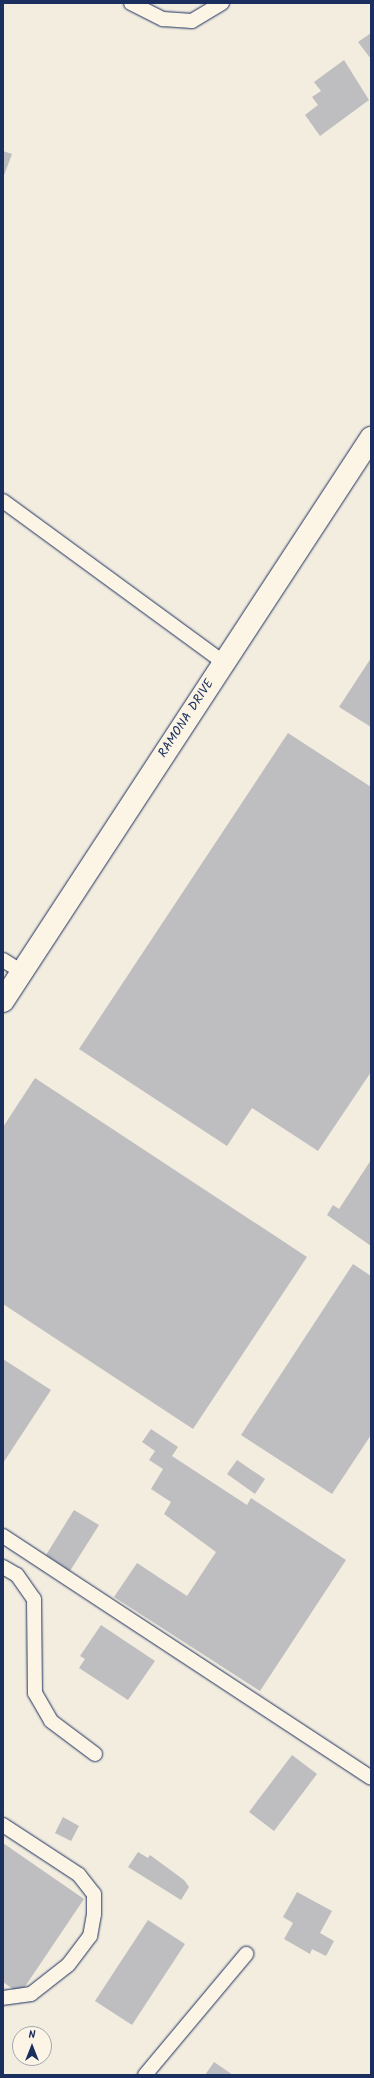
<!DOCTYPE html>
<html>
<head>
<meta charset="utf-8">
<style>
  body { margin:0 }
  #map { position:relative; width:374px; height:2078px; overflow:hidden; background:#f3ede0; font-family:Kalam,sans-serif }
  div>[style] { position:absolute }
  .building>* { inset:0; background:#bebec0 }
  .roads { filter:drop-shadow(0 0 1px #1b2f5e) drop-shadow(0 0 1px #1b2f5e) }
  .lane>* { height:14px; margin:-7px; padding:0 7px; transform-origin:7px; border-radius:7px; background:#fcf5e5 }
  .secondary>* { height:22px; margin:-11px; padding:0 11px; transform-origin:11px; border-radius:11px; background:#fcf5e5 }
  span { translate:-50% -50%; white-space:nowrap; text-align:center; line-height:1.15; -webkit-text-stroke:3px #fcf5e5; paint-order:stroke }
  .street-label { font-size:13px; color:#1b2f5e }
  .frame { position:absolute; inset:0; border:4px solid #1b2f5e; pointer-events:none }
  .north { position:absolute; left:12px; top:2026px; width:40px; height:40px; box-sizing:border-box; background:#fcf5e5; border:1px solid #a2a6af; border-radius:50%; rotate:0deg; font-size:11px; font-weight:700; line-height:16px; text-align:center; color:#1b2f5e }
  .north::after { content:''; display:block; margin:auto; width:14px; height:18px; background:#1b2f5e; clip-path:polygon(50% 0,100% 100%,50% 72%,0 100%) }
</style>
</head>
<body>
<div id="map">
  <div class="building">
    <i style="clip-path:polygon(371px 33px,371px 59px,358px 42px)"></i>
    <i style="clip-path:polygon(344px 60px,369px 100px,320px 136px,305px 115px,318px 105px,312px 97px,321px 91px,314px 82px)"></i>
    <i style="clip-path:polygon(3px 151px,12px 154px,3px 178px)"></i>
    <i style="clip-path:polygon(371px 658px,371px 727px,339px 707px)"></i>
    <i style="clip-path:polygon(288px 733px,371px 787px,371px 1072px,318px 1151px,252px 1108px,227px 1146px,79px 1049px)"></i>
    <i style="clip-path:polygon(35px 1078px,307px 1257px,193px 1429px,3px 1304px,3px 1127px)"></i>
    <i style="clip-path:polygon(371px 1160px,371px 1246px,327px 1215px,333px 1205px,339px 1209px)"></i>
    <i style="clip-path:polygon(353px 1264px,371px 1276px,371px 1435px,332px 1494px,241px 1435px)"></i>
    <i style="clip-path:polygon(3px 1359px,51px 1390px,3px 1463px)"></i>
    <i style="clip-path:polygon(151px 1429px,178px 1447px,172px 1456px,247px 1505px,251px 1498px,346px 1560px,260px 1691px,114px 1597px,137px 1563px,187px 1596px,216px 1552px,164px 1514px,171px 1502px,151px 1489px,163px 1469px,149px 1460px,155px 1451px,142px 1442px)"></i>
    <i style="clip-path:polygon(237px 1460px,265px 1479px,255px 1494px,227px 1474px)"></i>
    <i style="clip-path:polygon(74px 1510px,99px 1525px,70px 1571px,46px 1555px)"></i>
    <i style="clip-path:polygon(101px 1625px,155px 1661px,128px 1700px,79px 1668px,85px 1659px,80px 1656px)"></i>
    <i style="clip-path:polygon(292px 1755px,317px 1774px,274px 1831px,249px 1812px)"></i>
    <i style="clip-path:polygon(63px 1817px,79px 1826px,71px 1841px,55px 1833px)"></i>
    <i style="clip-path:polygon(3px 1843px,84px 1899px,20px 1994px,3px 1982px)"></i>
    <i style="clip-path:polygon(138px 1852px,148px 1858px,150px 1855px,184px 1880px,189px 1887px,181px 1900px,128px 1867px)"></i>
    <i style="clip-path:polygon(297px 1892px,332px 1911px,320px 1933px,334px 1941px,326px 1956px,312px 1949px,310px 1954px,284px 1939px,293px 1923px,283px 1917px)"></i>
    <i style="clip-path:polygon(148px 1920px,185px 1944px,132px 2025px,95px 2001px)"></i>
    <i style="clip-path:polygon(214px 2062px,233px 2075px,205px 2075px)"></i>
  </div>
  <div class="roads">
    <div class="lane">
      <i style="left:131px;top:3px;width:36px;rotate:27deg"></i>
      <i style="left:163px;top:19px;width:29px;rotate:4deg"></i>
      <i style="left:192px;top:21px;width:35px;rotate:-31deg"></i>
      <i style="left:3px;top:501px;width:274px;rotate:36.2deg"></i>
      <i style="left:3px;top:960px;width:22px;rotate:32deg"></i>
      <i style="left:3px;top:1536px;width:440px;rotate:33.3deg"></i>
      <i style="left:3px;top:1567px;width:16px;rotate:30deg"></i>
      <i style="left:17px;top:1575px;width:29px;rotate:55deg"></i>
      <i style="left:34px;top:1599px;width:94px;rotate:89.4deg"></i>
      <i style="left:35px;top:1693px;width:32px;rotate:60deg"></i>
      <i style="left:51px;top:1721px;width:55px;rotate:36.9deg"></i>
      <i style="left:3px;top:1825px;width:91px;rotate:33.3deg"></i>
      <i style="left:79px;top:1875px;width:24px;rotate:52deg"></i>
      <i style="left:94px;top:1894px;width:20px;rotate:90deg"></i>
      <i style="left:94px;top:1914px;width:22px;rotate:100deg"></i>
      <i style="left:90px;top:1936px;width:36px;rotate:127deg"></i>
      <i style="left:68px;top:1965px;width:47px;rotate:141.9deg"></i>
      <i style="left:31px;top:1994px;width:28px;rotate:172deg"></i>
      <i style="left:145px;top:2075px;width:158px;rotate:-50.1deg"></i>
    </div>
    <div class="secondary">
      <i style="left:3px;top:1001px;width:673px;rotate:-56.83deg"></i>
    </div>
  </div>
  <div class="street-label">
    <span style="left:187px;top:719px;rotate:-57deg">RAMONA DRIVE</span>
  </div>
  <div class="frame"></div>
  <div class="north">N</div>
</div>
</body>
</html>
